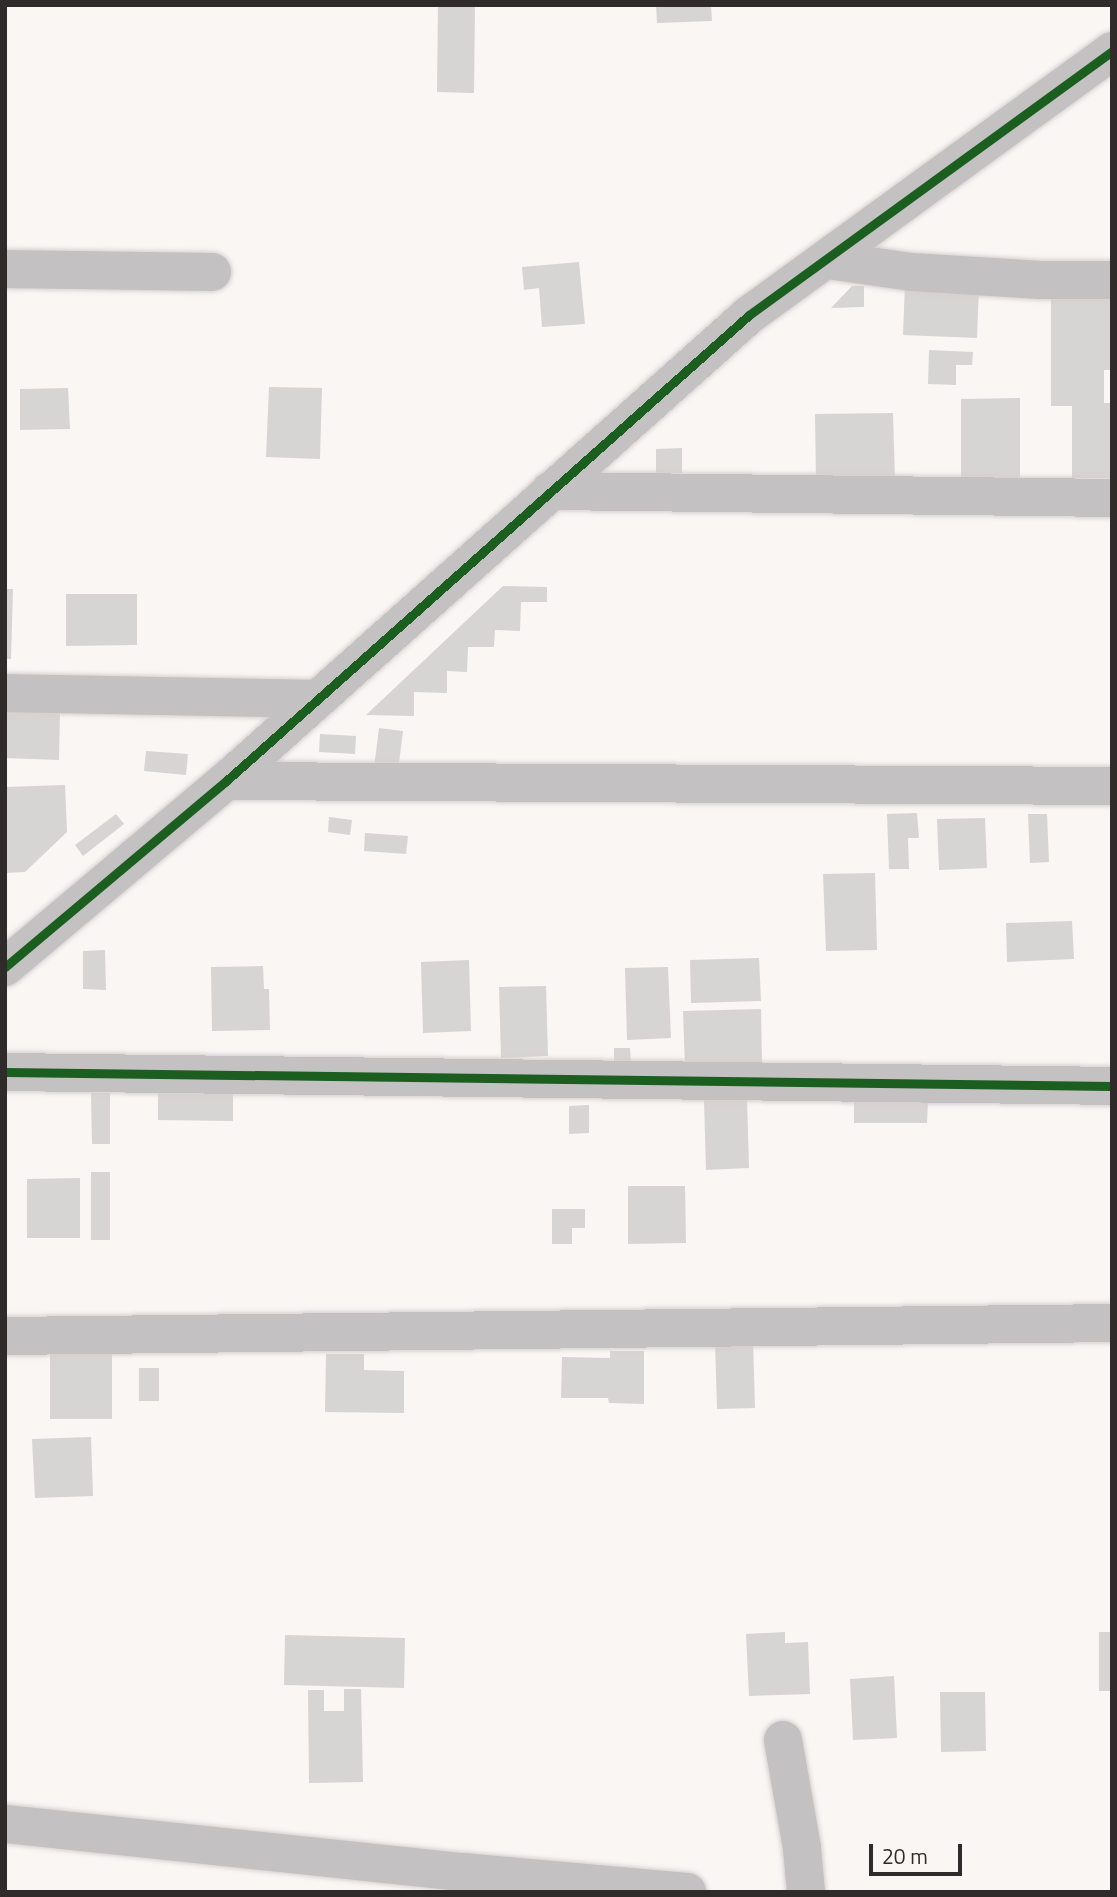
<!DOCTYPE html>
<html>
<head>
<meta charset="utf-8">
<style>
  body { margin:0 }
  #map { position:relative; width:1117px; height:1897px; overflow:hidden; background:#f9f6f4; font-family:"Titillium Web",sans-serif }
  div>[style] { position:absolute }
  .building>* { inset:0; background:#d7d4d4 }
  .roads { filter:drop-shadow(0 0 2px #d4d1d0) drop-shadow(0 0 2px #d4d1d0) }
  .minor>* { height:38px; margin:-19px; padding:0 19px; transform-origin:19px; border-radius:19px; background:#c3c1c2 }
  .cycleway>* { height:9px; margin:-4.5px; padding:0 4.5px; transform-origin:4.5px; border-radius:4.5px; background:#1b5e20 }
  span { translate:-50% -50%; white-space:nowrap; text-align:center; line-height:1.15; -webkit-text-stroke:7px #fcf5f1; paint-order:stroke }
  .frame { position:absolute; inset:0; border:7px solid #2e2b2a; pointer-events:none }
  .scale { position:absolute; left:869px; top:1844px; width:93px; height:32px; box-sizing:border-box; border:4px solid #2e2b2a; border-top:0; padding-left:9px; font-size:21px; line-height:24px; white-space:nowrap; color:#2e2b2a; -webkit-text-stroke:5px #fcf5f1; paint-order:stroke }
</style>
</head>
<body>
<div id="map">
  <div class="building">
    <i style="clip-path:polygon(438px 5px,475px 5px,474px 93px,437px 92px)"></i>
    <i style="clip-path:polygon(656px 5px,711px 5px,712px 21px,657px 23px)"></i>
    <i style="clip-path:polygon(579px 262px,585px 324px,542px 327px,539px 288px,524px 290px,522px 267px)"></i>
    <i style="clip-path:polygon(905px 283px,979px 286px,977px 338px,903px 335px)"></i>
    <i style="clip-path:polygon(852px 286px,864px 286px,864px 307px,831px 308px)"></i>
    <i style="clip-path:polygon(1112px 288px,1112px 370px,1104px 370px,1104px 403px,1112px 403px,1112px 478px,1072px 478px,1072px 406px,1051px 406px,1051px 289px)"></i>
    <i style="clip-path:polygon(929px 350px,973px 352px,972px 365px,956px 365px,956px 385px,928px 384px)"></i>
    <i style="clip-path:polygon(269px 387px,322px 388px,320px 459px,266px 457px)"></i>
    <i style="clip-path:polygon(68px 388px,70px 429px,20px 430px,20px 389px)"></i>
    <i style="clip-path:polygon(1020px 398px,1020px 478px,961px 478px,961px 399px)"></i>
    <i style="clip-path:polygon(893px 413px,895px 480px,816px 481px,815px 414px)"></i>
    <i style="clip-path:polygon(682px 448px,682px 473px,656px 474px,656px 449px)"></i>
    <i style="clip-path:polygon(503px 586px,547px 587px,547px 602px,521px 602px,520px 631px,495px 630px,494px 647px,468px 647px,467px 672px,447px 671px,447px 693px,414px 692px,414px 716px,366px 715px)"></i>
    <i style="clip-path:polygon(5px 589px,13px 589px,11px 659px,5px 659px)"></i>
    <i style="clip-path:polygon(66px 594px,137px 594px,137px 645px,66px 646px)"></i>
    <i style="clip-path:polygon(5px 710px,60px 711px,59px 760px,5px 758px)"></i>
    <i style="clip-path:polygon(379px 728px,403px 731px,398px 771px,374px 768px)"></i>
    <i style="clip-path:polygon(320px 734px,356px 736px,355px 754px,319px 752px)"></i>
    <i style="clip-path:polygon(146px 751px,188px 754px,186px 775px,144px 771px)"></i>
    <i style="clip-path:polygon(65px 785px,67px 832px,25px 872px,5px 873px,5px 787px)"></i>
    <i style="clip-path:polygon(917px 813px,919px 838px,908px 838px,909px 869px,889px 869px,887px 814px)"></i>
    <i style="clip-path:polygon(116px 814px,124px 824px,83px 856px,75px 845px)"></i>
    <i style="clip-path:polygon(1028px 814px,1047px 814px,1049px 862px,1030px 863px)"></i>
    <i style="clip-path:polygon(329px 817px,352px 820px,350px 835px,328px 832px)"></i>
    <i style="clip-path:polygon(985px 818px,987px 868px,939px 870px,937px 819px)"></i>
    <i style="clip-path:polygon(365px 833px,408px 836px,406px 854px,364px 851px)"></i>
    <i style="clip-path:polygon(875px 873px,877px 950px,826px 951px,823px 874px)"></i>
    <i style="clip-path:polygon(1072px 921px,1074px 959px,1007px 962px,1006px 923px)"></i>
    <i style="clip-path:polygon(105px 950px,106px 990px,83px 989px,83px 951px)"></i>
    <i style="clip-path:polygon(759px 958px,761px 1001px,691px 1003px,690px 960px)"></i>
    <i style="clip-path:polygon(469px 960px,471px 1031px,423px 1033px,421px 962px)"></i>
    <i style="clip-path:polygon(263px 966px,264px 989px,269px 989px,270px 1030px,212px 1031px,211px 967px)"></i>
    <i style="clip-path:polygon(668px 967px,671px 1038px,627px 1040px,625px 968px)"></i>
    <i style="clip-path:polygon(546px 986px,548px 1056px,501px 1058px,499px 987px)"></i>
    <i style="clip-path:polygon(761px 1009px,762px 1065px,685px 1068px,683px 1011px)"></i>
    <i style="clip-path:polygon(614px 1048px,630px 1048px,631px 1064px,614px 1064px)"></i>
    <i style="clip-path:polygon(91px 1093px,110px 1093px,110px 1144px,92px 1144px)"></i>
    <i style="clip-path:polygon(158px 1093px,233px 1093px,233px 1121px,158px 1120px)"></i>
    <i style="clip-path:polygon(747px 1098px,749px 1168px,706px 1170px,704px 1100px)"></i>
    <i style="clip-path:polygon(854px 1100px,928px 1101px,927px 1123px,854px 1123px)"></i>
    <i style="clip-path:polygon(589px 1105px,589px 1133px,569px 1134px,569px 1106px)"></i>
    <i style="clip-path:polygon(91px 1172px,110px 1172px,110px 1240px,91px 1240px)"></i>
    <i style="clip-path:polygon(80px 1178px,80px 1238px,27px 1238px,27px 1179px)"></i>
    <i style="clip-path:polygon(628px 1186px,685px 1186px,686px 1243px,628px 1244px)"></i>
    <i style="clip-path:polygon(552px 1209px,585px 1209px,585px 1228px,572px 1228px,572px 1244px,552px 1244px)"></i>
    <i style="clip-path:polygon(753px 1340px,755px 1408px,717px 1409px,715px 1342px)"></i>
    <i style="clip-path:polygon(50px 1349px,112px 1349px,112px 1419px,50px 1419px)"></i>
    <i style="clip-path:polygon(610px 1351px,644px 1351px,644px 1404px,609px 1403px,608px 1398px,561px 1398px,562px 1357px,610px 1358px)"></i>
    <i style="clip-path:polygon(326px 1354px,364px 1354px,364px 1370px,404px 1371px,404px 1413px,325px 1412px)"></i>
    <i style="clip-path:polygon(139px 1368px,159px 1368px,159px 1401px,139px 1401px)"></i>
    <i style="clip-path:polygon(91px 1437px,93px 1496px,35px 1498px,32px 1439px)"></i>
    <i style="clip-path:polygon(785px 1632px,785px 1643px,808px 1642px,810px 1694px,749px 1696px,746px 1634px)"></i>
    <i style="clip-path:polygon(1099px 1632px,1112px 1632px,1112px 1691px,1099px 1691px)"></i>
    <i style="clip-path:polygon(285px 1635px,405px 1638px,404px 1688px,284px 1685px)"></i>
    <i style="clip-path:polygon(894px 1676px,897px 1738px,853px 1740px,850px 1679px)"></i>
    <i style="clip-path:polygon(344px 1689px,361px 1689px,363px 1782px,309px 1783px,308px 1690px,324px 1690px,324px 1711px,344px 1711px)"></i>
    <i style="clip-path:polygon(940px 1692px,985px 1692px,986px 1751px,941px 1752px)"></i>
  </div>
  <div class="roads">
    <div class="minor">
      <i style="left:828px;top:260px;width:84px;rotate:8.2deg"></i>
      <i style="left:911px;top:272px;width:130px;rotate:3.5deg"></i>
      <i style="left:1041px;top:280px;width:71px"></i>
      <i style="left:5px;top:269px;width:207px;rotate:0.8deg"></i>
      <i style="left:550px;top:491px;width:562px;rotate:0.71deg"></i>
      <i style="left:5px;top:693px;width:310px;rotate:1.1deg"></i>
      <i style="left:226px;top:781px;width:886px;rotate:0.32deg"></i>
      <i style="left:5px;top:967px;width:289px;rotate:-40.1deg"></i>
      <i style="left:226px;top:781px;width:700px;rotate:-41.7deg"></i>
      <i style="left:749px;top:315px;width:449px;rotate:-36deg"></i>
      <i style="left:5px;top:1072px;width:1107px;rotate:0.72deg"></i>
      <i style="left:5px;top:1336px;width:1107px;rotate:-0.67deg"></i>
      <i style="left:783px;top:1740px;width:110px;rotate:80deg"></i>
      <i style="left:802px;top:1848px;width:44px;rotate:84.8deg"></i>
      <i style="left:5px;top:1824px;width:462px;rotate:6deg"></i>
      <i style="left:464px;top:1872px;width:224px;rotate:5.1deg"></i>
    </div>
  </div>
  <div class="cycleway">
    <i style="left:5px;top:967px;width:289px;rotate:-40.1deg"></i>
    <i style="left:226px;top:781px;width:700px;rotate:-41.7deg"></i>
    <i style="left:749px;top:315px;width:449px;rotate:-36deg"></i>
    <i style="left:5px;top:1072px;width:1107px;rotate:0.72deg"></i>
  </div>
  <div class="frame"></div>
  <div class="scale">20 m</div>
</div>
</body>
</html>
